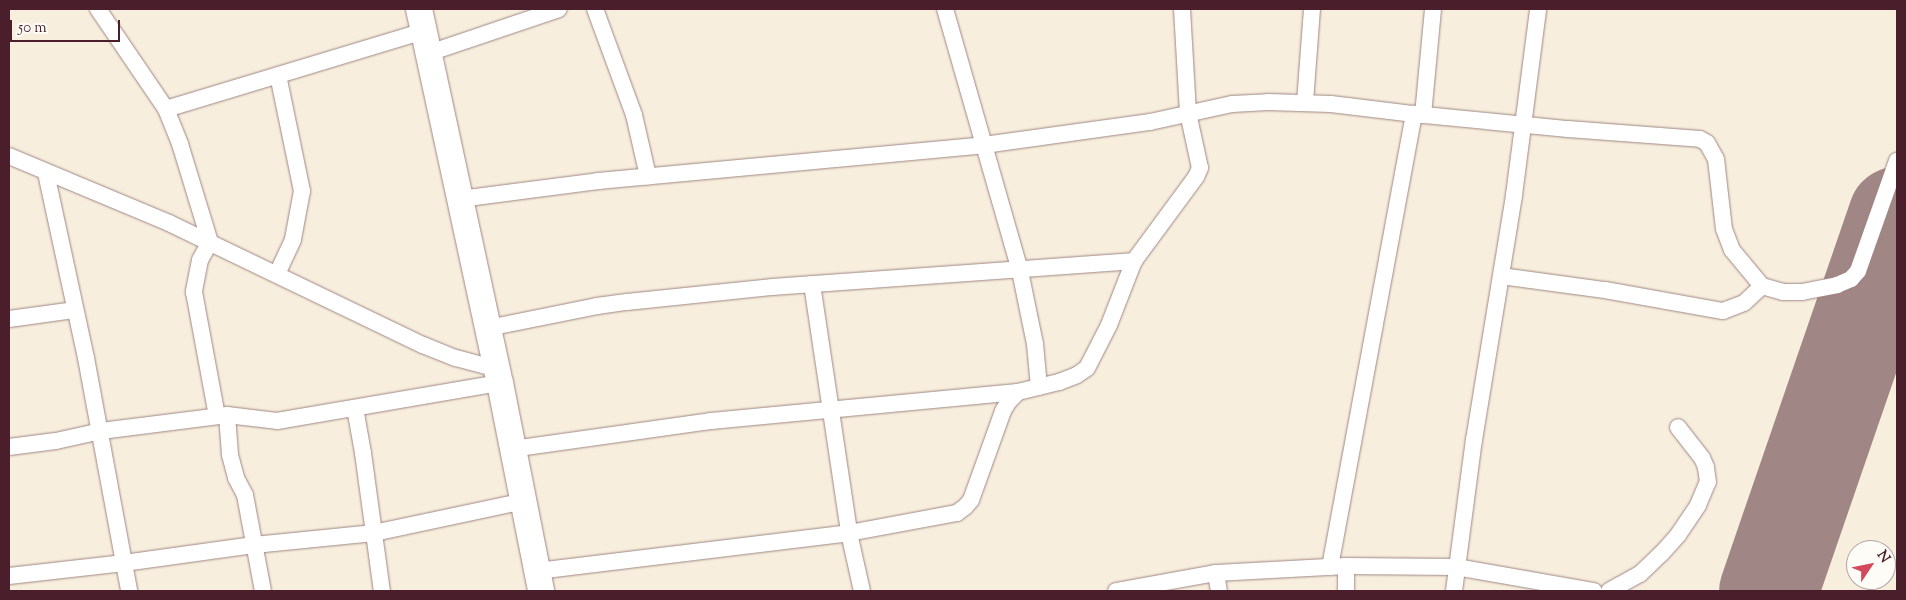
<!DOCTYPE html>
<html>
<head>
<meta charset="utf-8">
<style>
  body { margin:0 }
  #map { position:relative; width:1906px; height:600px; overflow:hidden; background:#f7eedd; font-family:"Sorts Mill Goudy",serif }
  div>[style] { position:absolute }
  .runway>* { height:99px; margin:-49.5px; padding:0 49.5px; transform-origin:49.5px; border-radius:49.5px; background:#a08684 }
  .roads { filter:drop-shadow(0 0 1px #a08684) drop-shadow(0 0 1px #a08684) }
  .street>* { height:16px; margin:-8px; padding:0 8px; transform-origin:8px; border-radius:8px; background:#fff }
  .primary>* { height:26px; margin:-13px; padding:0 13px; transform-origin:13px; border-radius:13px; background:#fff }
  span { translate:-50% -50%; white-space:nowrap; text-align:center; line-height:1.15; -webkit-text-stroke:4px #fdfcf7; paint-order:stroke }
  .frame { position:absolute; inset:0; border:10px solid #4a1f2b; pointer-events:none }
  .north { position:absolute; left:1846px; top:540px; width:50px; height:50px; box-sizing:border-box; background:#fdfcf7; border:1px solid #b5a4a5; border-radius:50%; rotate:56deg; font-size:14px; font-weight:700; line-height:20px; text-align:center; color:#4a1f2b }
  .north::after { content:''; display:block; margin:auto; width:18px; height:22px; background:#d1495b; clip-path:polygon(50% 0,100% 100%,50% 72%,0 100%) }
  .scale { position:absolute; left:10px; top:20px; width:110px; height:22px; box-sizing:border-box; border:2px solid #4a1f2b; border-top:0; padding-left:6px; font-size:15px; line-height:18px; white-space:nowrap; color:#4a1f2b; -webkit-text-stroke:4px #fdfcf7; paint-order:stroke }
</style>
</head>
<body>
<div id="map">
  <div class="runway">
    <i style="left:1768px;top:591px;width:397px;rotate:-71deg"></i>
  </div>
  <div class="roads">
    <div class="street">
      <i style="left:98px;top:9px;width:121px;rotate:55.8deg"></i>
      <i style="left:166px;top:109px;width:270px;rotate:-16.8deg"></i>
      <i style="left:595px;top:9px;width:113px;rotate:69.8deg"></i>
      <i style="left:634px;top:115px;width:63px;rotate:77.1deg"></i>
      <i style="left:945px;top:9px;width:273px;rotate:74deg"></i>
      <i style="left:1020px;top:271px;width:75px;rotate:78.4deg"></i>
      <i style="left:1035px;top:344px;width:43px;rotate:84.7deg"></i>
      <i style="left:429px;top:53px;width:137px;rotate:-18.7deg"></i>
      <i style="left:1305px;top:102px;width:93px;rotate:-85.7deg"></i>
      <i style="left:166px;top:109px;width:38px;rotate:68deg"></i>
      <i style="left:180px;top:144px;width:102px;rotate:73deg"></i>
      <i style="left:210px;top:242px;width:21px;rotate:119deg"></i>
      <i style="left:200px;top:260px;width:33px;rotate:101deg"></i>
      <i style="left:194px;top:292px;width:126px;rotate:79.5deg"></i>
      <i style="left:1423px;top:115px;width:106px;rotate:-84.6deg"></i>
      <i style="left:9px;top:156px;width:173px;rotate:22.7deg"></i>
      <i style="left:169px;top:223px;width:282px;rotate:25.7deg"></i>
      <i style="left:423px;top:345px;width:35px;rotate:22deg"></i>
      <i style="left:456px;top:358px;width:42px;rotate:15deg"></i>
      <i style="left:46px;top:173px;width:189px;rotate:77.8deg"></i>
      <i style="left:86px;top:358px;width:237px;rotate:79.5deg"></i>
      <i style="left:460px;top:199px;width:139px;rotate:-7.4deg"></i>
      <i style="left:598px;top:181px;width:388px;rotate:-5.3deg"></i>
      <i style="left:984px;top:145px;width:168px;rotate:-7.9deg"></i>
      <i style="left:1150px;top:122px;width:84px;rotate:-12.4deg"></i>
      <i style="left:1232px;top:104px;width:36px;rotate:-3deg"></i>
      <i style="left:1268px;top:102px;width:63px;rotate:1.8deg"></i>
      <i style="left:1331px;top:104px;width:84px;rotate:6.9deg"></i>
      <i style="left:1414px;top:114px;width:155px;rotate:5.6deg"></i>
      <i style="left:1568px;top:129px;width:132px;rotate:4.3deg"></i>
      <i style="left:1700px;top:139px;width:8px;rotate:30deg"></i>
      <i style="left:1707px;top:143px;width:18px;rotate:61deg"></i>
      <i style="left:1716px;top:159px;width:70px;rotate:83.5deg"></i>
      <i style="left:1724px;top:229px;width:22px;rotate:69deg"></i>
      <i style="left:1732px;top:250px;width:47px;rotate:50.2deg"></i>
      <i style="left:1762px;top:286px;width:22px;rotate:16deg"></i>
      <i style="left:1783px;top:292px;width:19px"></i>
      <i style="left:1802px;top:292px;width:36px;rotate:-11deg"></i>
      <i style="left:1837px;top:285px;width:15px;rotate:-23deg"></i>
      <i style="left:1851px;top:279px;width:11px;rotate:-49deg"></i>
      <i style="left:1858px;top:271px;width:117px;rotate:-70.5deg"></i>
      <i style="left:277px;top:274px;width:38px;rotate:-65deg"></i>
      <i style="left:293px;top:239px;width:49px;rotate:-79.4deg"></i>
      <i style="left:302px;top:191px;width:118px;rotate:-101.7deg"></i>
      <i style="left:1501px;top:276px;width:105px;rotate:7.7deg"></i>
      <i style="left:1605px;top:290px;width:120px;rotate:10.1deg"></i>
      <i style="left:1723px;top:311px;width:22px;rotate:-21deg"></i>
      <i style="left:1744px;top:303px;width:25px;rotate:-43deg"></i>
      <i style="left:812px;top:284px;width:252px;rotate:81.5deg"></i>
      <i style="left:849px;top:533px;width:59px;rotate:77.4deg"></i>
      <i style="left:9px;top:319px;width:67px;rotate:-7.8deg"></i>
      <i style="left:488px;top:328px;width:111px;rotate:-11.4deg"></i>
      <i style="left:597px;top:306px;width:30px;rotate:-8deg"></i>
      <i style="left:627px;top:302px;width:147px;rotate:-5.9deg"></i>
      <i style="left:773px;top:287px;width:362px;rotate:-4.1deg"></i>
      <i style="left:355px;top:408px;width:46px;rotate:79.9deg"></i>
      <i style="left:363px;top:453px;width:139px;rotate:82.2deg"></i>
      <i style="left:227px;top:415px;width:40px;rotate:85.7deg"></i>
      <i style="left:230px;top:455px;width:24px;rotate:75deg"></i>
      <i style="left:236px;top:478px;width:19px;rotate:62deg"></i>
      <i style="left:245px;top:495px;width:98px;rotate:79.4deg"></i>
      <i style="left:9px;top:447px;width:47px;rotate:-7.3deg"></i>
      <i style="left:56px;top:441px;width:46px;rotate:-12.5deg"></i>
      <i style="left:101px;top:431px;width:127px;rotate:-7.2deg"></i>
      <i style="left:227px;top:415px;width:50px;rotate:6.8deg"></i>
      <i style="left:277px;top:421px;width:226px;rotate:-9.7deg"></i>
      <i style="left:512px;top:449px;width:201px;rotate:-8deg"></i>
      <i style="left:711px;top:421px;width:308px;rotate:-5.4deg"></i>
      <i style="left:1330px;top:567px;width:461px;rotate:-79.5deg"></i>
      <i style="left:537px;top:571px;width:314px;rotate:-6.9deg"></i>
      <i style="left:849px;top:533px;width:110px;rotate:-10.5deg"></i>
      <i style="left:957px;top:513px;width:10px;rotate:-37deg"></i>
      <i style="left:965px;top:507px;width:9px;rotate:-49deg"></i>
      <i style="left:971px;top:500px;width:95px;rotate:-70.2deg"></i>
      <i style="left:1003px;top:411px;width:12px;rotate:-59deg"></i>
      <i style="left:1009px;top:401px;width:13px;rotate:-45deg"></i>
      <i style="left:1018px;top:392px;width:42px;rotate:-13.7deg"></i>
      <i style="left:1059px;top:382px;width:19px;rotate:-21deg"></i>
      <i style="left:1077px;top:375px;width:12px;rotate:-35deg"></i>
      <i style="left:1087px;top:368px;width:48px;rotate:-62.9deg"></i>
      <i style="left:1109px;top:325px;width:69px;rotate:-68.7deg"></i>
      <i style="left:1134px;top:261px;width:104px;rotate:-53.6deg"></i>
      <i style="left:1196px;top:177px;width:10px;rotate:-66deg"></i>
      <i style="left:1200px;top:168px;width:56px;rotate:-102.3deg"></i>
      <i style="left:1188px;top:113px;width:104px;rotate:-93.3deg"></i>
      <i style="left:1216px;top:573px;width:18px;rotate:81deg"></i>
      <i style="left:9px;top:576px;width:116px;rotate:-6.4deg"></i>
      <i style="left:124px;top:563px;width:131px;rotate:-7.9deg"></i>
      <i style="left:254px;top:545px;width:121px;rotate:-5.7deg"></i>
      <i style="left:374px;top:533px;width:153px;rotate:-12deg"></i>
      <i style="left:1116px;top:591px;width:102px;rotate:-10.2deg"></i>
      <i style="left:1216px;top:573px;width:130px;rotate:-3.1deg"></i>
      <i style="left:1346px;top:566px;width:110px;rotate:0.5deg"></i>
      <i style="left:1456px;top:567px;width:140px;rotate:9.9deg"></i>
      <i style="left:1346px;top:591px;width:25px;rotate:-90deg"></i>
      <i style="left:1454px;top:591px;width:152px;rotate:-82.5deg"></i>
      <i style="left:1474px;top:440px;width:248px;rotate:-80.7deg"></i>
      <i style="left:1514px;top:195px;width:188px;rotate:-82.6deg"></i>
      <i style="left:1609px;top:591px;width:35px;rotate:-29deg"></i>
      <i style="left:1640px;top:574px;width:30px;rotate:-44deg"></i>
      <i style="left:1662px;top:553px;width:24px;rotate:-48deg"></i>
      <i style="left:1678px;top:535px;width:36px;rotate:-56deg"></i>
      <i style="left:1698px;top:505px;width:25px;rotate:-67deg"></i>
      <i style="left:1708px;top:482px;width:15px;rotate:-98deg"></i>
      <i style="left:1706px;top:467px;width:10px;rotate:-114deg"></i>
      <i style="left:1702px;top:458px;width:39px;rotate:-128deg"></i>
    </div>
    <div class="primary">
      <i style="left:419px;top:9px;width:383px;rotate:77.8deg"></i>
      <i style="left:500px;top:383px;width:212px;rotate:78.8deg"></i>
    </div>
  </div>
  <div class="frame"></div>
  <div class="north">N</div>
  <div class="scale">50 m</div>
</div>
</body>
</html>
